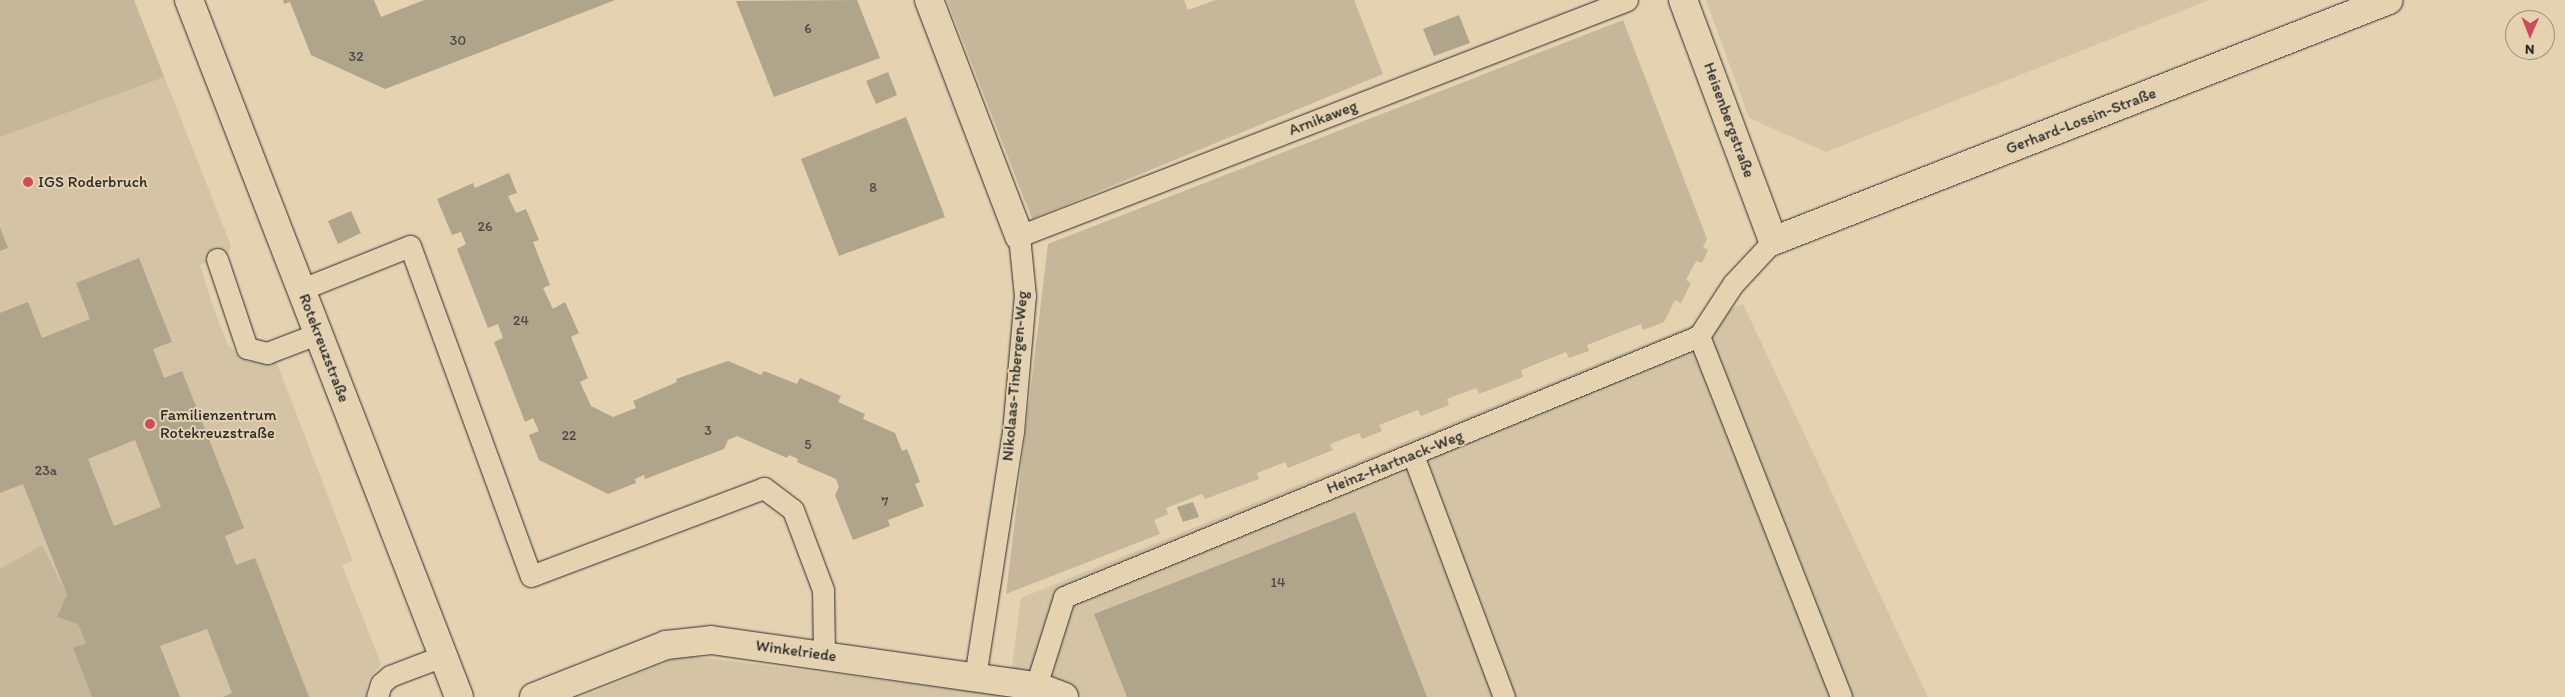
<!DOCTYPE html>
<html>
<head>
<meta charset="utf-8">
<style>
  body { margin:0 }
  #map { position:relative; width:2565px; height:697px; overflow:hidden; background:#e4d2b0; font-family:Itim,sans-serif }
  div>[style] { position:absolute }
  .built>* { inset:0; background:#d4c4a5 }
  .green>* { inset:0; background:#c6b79a }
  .building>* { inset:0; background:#b0a48b }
  .roads { filter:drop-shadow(0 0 1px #2b2b2b) drop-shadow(0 0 1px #2b2b2b) }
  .service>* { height:21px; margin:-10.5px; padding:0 10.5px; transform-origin:10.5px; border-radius:10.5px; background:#e4d2b0 }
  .minor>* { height:28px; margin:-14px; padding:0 14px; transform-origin:14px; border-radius:14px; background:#e4d2b0 }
  .dots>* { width:14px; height:14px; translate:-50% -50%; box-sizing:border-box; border:2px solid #e4d2b0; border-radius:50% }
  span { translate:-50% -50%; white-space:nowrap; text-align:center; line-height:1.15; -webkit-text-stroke:4px #e4d2b0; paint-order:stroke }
  .number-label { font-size:14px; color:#4c4943 }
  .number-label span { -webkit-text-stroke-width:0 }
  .street-label { font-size:16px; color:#2b2b2b }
  .poi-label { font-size:16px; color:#2b2b2b }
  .left { translate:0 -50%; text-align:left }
  .north { position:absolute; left:2505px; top:10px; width:50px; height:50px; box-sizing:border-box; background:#e4d2b0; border:1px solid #9a8f7b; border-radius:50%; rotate:181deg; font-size:14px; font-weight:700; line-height:20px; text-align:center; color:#2b2b2b }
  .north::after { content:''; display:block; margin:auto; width:18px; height:22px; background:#d1495b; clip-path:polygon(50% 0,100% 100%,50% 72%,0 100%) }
</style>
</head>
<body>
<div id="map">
  <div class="built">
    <i style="clip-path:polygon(0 0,134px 0,231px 246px,228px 254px,200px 265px,216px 315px,228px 345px,247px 361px,263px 364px,276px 361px,353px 561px,342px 565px,381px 664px,368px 680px,366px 697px,0 697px)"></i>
    <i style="clip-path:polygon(1706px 0,2209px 0,1826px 152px,1749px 118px)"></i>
    <i style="clip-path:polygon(1743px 304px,1928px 697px,582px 697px,682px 655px,1008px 696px,1021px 598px)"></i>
  </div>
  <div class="green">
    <i style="clip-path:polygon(0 0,134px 0,164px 77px,0 137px)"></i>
    <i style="clip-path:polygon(947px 0,1184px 0,1188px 10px,1216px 0,1354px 0,1383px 74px,1032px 219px)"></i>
    <i style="clip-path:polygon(1623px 20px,1707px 239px,1703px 247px,1708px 250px,1702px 263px,1696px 261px,1686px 280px,1691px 283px,1681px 303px,1675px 300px,1664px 322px,1643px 330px,1641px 324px,1587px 345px,1589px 351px,1569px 358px,1566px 352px,1521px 370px,1523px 377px,1479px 394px,1476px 388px,1447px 399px,1449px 405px,1421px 416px,1418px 410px,1379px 425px,1382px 431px,1362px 439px,1359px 433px,1330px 444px,1333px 450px,1288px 468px,1285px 462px,1257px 473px,1259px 479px,1205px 499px,1202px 494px,1166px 508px,1168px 514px,1154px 520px,1160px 534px,1006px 594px,1048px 244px)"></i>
    <i style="clip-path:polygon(42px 545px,67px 595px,57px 617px,78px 624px,86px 643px,73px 648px,92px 697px,0 697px,0 569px)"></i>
  </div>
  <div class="building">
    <i style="clip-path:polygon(283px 0,374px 0,381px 17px,424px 0,615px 0,385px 89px,311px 55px,290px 2px,284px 4px)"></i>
    <i style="clip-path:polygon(857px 0,880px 58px,774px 97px,736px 1px)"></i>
    <i style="clip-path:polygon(1459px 15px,1470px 43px,1434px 56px,1423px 29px)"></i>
    <i style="clip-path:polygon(888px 72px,897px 95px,876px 104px,866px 81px)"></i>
    <i style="clip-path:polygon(906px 117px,945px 217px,839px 256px,801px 159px)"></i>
    <i style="clip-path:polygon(509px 173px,517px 193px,508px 196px,516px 213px,526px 209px,539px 240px,533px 242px,550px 285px,543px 288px,553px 309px,565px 302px,579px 333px,571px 337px,588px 378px,580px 382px,591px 406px,613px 417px,636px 408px,633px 401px,677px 382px,676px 379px,728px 361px,761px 375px,764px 371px,797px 384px,800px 378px,841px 396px,838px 402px,865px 414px,863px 419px,895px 433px,902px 451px,907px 449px,920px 482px,915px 484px,924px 506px,888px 520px,890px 526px,853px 540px,835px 495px,839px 487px,836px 479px,797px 462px,798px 459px,789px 455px,787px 458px,737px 436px,728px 440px,724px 449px,645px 479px,644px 475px,635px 479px,636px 483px,608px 494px,539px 460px,529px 435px,539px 431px,533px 418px,525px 422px,494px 342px,503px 338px,498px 324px,488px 328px,457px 249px,466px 244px,461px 232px,452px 235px,437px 199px,473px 183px,475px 188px)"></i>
    <i style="clip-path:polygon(351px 211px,361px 233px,338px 244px,328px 221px)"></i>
    <i style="clip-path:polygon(0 227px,8px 248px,0 251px)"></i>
    <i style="clip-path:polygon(evenodd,139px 258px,172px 342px,153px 349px,164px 378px,182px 371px,244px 528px,225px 536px,236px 565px,255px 558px,309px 697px,223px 697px,232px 693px,207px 629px,160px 646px,180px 697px,92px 697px,73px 648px,86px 643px,78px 624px,57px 617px,67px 595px,23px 484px,0 493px,0 313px,28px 302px,42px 338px,90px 319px,76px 283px,139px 258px,135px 440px,161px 507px,114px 526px,88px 459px,135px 440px)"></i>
    <i style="clip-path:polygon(1193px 502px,1199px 517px,1183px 522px,1177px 507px)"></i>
    <i style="clip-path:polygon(1355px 512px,1427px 697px,1127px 697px,1094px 614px)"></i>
  </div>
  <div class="roads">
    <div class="service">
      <i style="left:217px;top:259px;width:94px;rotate:71.4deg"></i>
      <i style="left:247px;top:348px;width:21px;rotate:14deg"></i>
      <i style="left:267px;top:353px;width:56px;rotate:-21deg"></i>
      <i style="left:302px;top:289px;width:116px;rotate:-21.7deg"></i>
      <i style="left:410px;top:246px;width:351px;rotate:69.9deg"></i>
      <i style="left:531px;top:576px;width:249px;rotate:-20.7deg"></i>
      <i style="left:764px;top:488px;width:36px;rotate:37deg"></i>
      <i style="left:793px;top:510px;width:85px;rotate:69.4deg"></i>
      <i style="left:823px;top:590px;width:64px;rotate:89.1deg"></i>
      <i style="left:1699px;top:336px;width:388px;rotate:68.5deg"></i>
      <i style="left:1413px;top:455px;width:259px;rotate:69.4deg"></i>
      <i style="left:975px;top:677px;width:248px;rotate:-81.2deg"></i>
      <i style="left:1013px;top:432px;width:137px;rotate:-85deg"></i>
      <i style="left:1025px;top:296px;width:60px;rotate:-95.7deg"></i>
      <i style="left:1019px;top:236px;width:652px;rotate:-21.21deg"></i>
      <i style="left:1036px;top:686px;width:93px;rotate:-72.5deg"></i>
      <i style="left:1064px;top:597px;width:687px;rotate:-22.34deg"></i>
      <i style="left:1699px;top:336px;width:62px;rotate:-56.8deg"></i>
      <i style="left:1733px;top:284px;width:59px;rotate:-47.1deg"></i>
      <i style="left:377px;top:697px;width:14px;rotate:-73deg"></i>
      <i style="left:381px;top:684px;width:12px;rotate:-42deg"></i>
      <i style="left:390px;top:676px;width:57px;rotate:-20.7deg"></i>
    </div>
    <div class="minor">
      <i style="left:189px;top:0;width:747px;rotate:68.82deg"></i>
      <i style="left:929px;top:0;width:253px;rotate:69.1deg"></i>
      <i style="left:1683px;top:0;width:257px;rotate:69.5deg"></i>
      <i style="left:1773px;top:241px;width:661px;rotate:-21.37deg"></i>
      <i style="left:534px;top:697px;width:142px;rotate:-21.5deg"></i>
      <i style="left:666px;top:645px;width:45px;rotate:-6.3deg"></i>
      <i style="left:711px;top:640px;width:328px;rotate:8.1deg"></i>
      <i style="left:1036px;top:686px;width:30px;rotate:21deg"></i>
    </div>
  </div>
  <div class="dots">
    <i style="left:28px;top:182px;background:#d1495b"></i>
    <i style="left:150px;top:424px;background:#d1495b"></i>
  </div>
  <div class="number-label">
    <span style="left:808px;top:29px">6</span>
    <span style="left:458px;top:41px">30</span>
    <span style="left:356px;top:57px">32</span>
    <span style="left:873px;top:188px">8</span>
    <span style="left:485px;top:227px">26</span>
    <span style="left:521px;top:321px">24</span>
    <span style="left:708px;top:431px">3</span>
    <span style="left:569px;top:436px">22</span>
    <span style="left:808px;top:445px">5</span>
    <span style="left:46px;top:471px">23a</span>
    <span style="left:885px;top:502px">7</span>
    <span style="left:1278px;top:583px">14</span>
  </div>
  <div class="street-label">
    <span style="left:1323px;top:118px;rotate:-21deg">Arnikaweg</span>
    <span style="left:1729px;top:120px;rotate:70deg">Heisenbergstraße</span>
    <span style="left:2081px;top:121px;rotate:-21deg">Gerhard-Lossin-Straße</span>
    <span style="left:324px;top:348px;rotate:69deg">Rotekreuzstraße</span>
    <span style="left:1015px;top:376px;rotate:-85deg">Nikolaas-Tinbergen-Weg</span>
    <span style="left:1395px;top:462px;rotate:-22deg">Heinz-Hartnack-Weg</span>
    <span style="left:796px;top:651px;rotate:8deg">Winkelriede</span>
  </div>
  <div class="poi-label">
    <span class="left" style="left:38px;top:182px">IGS Roderbruch</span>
    <span class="left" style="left:160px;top:424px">Familienzentrum<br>Rotekreuzstraße</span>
  </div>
  <div class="north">N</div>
</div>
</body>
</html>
